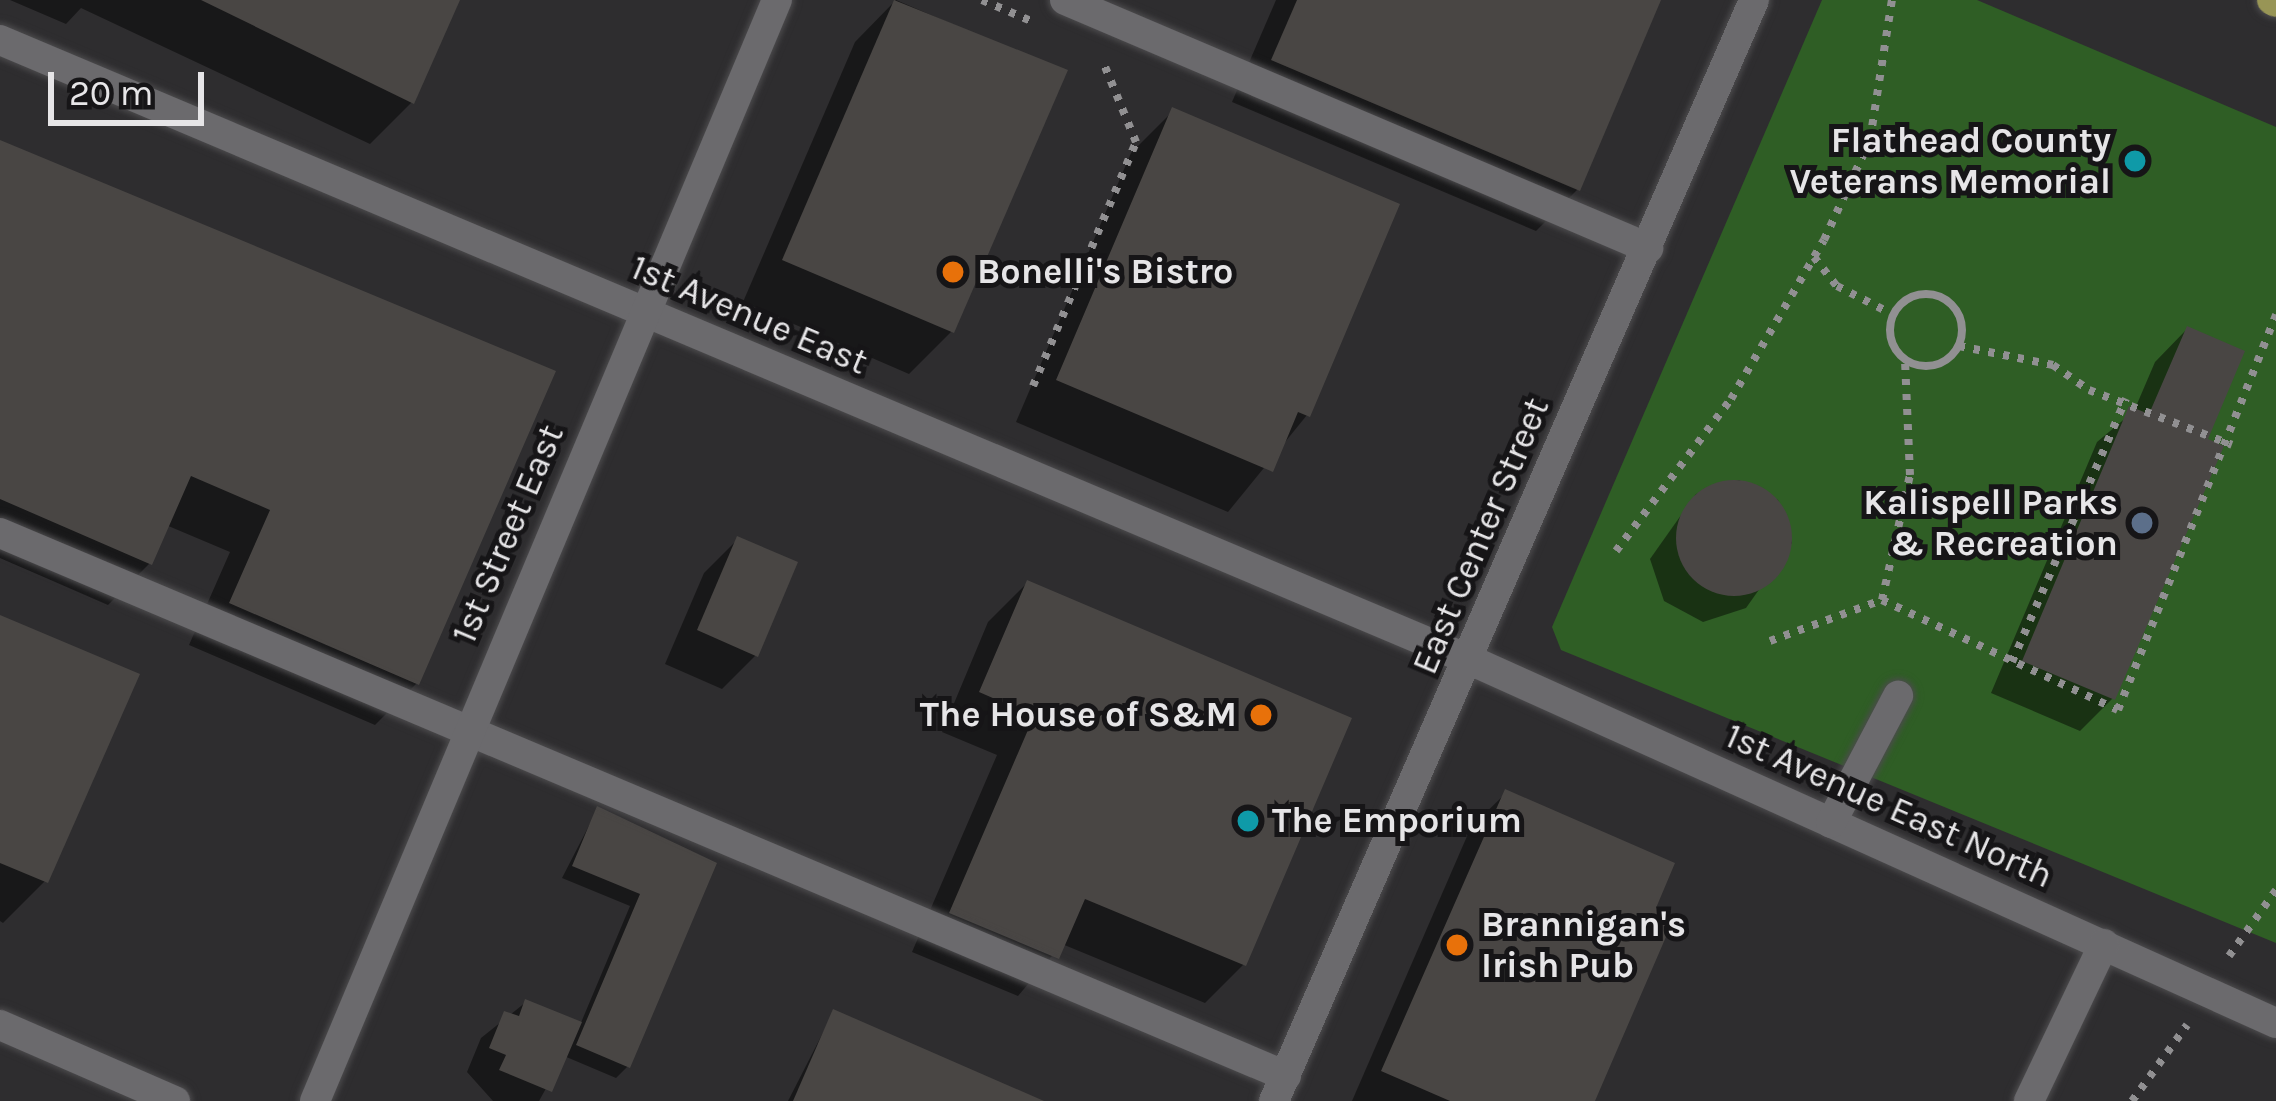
<!DOCTYPE html>
<html>
<head>
<meta charset="utf-8">
<style>
  body { margin:0 }
  #map { position:relative; width:2276px; height:1101px; overflow:hidden; background:#2e2d2f; font-family:Karla,sans-serif }
  div>[style] { position:absolute }
  .green>* { inset:0; background:#2f5e25 }
  .shadow>* { inset:0; background:#0007 }
  .building>* { inset:0; background:#494644 }
  .round { border-radius:50% }
  .path>* { height:8px; margin-top:-4px; transform-origin:0; background:repeating-linear-gradient(90deg,#919092 0 6px,transparent 0 15px) }
  .path>.ring { margin:-4px; padding:0; box-sizing:content-box; background:none; border:8px solid #919092; border-radius:50% }
  .roads { filter:drop-shadow(0 0 3px #4c4b4d) drop-shadow(0 0 3px #4c4b4d) }
  .minor>* { height:30px; margin:-15px; padding:0 15px; transform-origin:15px; border-radius:15px; background:#6b6a6d }
  .major>* { height:30px; margin:-15px; padding:0 15px; transform-origin:15px; border-radius:15px; background:#989556 }
  .dots>* { width:33px; height:33px; translate:-50% -50%; box-sizing:border-box; border:6px solid #161517; border-radius:50% }
  span { translate:-50% -50%; white-space:nowrap; text-align:center; line-height:1.15; -webkit-text-stroke:10px #161517; paint-order:stroke }
  .poi-label { font-size:36px; color:#e6e5e7; font-weight:700 }
  .right { translate:-100% -50%; text-align:right }
  .left { translate:0 -50%; text-align:left }
  .street-label { font-size:36px; color:#e6e5e7 }
  .scale { position:absolute; left:48px; top:72px; width:156px; height:54px; box-sizing:border-box; border:6px solid #e6e5e7; border-top:0; padding-left:15px; font-size:36px; line-height:42px; white-space:nowrap; color:#e6e5e7; -webkit-text-stroke:9px #161517; paint-order:stroke }
</style>
</head>
<body>
<div id="map">
  <div class="green">
    <i style="clip-path:polygon(1822px 0,1977px 0,2276px 127px,2276px 943px,1561px 650px,1552px 627px)"></i>
  </div>
  <div class="shadow">
    <i style="clip-path:polygon(10px 0,456px 0,412px 102px,370px 144px,81px 8px,66px 24px)"></i>
    <i style="clip-path:polygon(896px 0,1064px 72px,951px 332px,909px 374px,743px 302px,855px 42px)"></i>
    <i style="clip-path:polygon(1276px 0,1658px 0,1578px 189px,1536px 231px,1232px 102px)"></i>
    <i style="clip-path:polygon(1173px 111px,1307px 415px,1228px 512px,1016px 422px,1131px 153px)"></i>
    <i style="clip-path:polygon(0 151px,417px 683px,375px 725px,189px 645px,230px 552px,166px 525px,150px 563px,108px 605px,0 558px)"></i>
    <i style="clip-path:polygon(2187px 329px,2204px 441px,2113px 698px,2080px 731px,1991px 693px,2097px 442px,2134px 411px,2155px 362px)"></i>
    <i style="clip-path:polygon(1739px 480px,1778px 500px,1792px 543px,1746px 608px,1703px 622px,1664px 601px,1650px 559px,1696px 494px)"></i>
    <i style="clip-path:polygon(738px 539px,756px 655px,722px 689px,665px 664px,704px 573px)"></i>
    <i style="clip-path:polygon(1027px 583px,1244px 964px,1205px 1003px,1062px 944px,1018px 996px,912px 952px,997px 755px,942px 732px,988px 622px)"></i>
    <i style="clip-path:polygon(0 618px,45px 881px,3px 923px,0 921px)"></i>
    <i style="clip-path:polygon(1506px 793px,1652px 909px,1591px 1101px,1352px 1101px,1471px 827px)"></i>
    <i style="clip-path:polygon(597px 810px,713px 864px,628px 1066px,616px 1078px,564px 1056px,539px 1101px,493px 1101px,467px 1072px,481px 1038px,526px 1002px,580px 1025px,630px 906px,562px 878px)"></i>
    <i style="clip-path:polygon(833px 1013px,985px 1101px,788px 1101px)"></i>
  </div>
  <div class="building">
    <i style="clip-path:polygon(201px 0,460px 0,414px 104px)"></i>
    <i style="clip-path:polygon(894px 0,1068px 70px,954px 333px,782px 260px)"></i>
    <i style="clip-path:polygon(1297px 0,1661px 0,1580px 191px,1271px 60px)"></i>
    <i style="clip-path:polygon(1172px 107px,1400px 204px,1310px 417px,1298px 412px,1273px 472px,1056px 380px)"></i>
    <i style="clip-path:polygon(0 140px,556px 371px,419px 685px,229px 603px,270px 510px,191px 476px,152px 565px,0 499px)"></i>
    <i style="clip-path:polygon(2187px 326px,2245px 351px,2208px 439px,2224px 446px,2115px 700px,2022px 661px,2129px 406px,2149px 414px)"></i>
    <i class="round" style="left:1676px;top:480px;width:116px;height:116px"></i>
    <i style="clip-path:polygon(737px 536px,798px 562px,758px 657px,697px 630px)"></i>
    <i style="clip-path:polygon(1027px 580px,1352px 718px,1246px 966px,1085px 899px,1059px 959px,949px 913px,1034px 716px,979px 692px)"></i>
    <i style="clip-path:polygon(0 615px,140px 674px,48px 883px,0 863px)"></i>
    <i style="clip-path:polygon(1505px 789px,1675px 863px,1656px 908px,1675px 916px,1595px 1101px,1450px 1101px,1381px 1071px)"></i>
    <i style="clip-path:polygon(597px 806px,717px 863px,630px 1068px,576px 1045px,640px 894px,572px 866px)"></i>
    <i style="clip-path:polygon(525px 999px,582px 1022px,552px 1092px,499px 1070px,506px 1055px,489px 1048px,504px 1011px,519px 1016px)"></i>
    <i style="clip-path:polygon(833px 1009px,1044px 1101px,793px 1101px)"></i>
  </div>
  <div class="path">
    <i style="left:982px;top:0;width:53px;rotate:23.2deg"></i>
    <i style="left:1814px;top:257px;width:37px;rotate:52deg"></i>
    <i style="left:1837px;top:286px;width:62px;rotate:27deg"></i>
    <i class="ring" style="left:1890px;top:294px;width:64px;height:64px"></i>
    <i style="left:1959px;top:346px;width:96px;rotate:11.4deg"></i>
    <i style="left:2053px;top:365px;width:44px;rotate:34.8deg"></i>
    <i style="left:2089px;top:390px;width:153px;rotate:21deg"></i>
    <i style="left:1033px;top:386px;width:265px;rotate:-67.1deg"></i>
    <i style="left:1136px;top:142px;width:87px;rotate:-112.4deg"></i>
    <i style="left:1616px;top:551px;width:191px;rotate:-52.9deg"></i>
    <i style="left:1731px;top:399px;width:184px;rotate:-59.7deg"></i>
    <i style="left:1824px;top:240px;width:110px;rotate:-65.3deg"></i>
    <i style="left:1870px;top:140px;width:142px;rotate:-81.1deg"></i>
    <i style="left:1882px;top:600px;width:128px;rotate:-77.4deg"></i>
    <i style="left:1910px;top:475px;width:114px;rotate:-92.5deg"></i>
    <i style="left:1770px;top:641px;width:119px;rotate:-20.1deg"></i>
    <i style="left:1882px;top:600px;width:260px;rotate:25deg"></i>
    <i style="left:2118px;top:710px;width:426px;rotate:-68.2deg"></i>
    <i style="left:2012px;top:662px;width:287px;rotate:-66.6deg"></i>
    <i style="left:2229px;top:956px;width:81px;rotate:-54.5deg"></i>
    <i style="left:2132px;top:1101px;width:94px;rotate:-54.1deg"></i>
  </div>
  <div class="roads">
    <div class="minor">
      <i style="left:1065px;top:0;width:634px;rotate:23.04deg"></i>
      <i style="left:0;top:40px;width:1595px;rotate:22.87deg"></i>
      <i style="left:1470px;top:660px;width:884px;rotate:24.25deg"></i>
      <i style="left:0;top:533px;width:1396px;rotate:22.89deg"></i>
      <i style="left:1831px;top:823px;width:144px;rotate:-62.2deg"></i>
      <i style="left:0;top:1025px;width:191px;rotate:23.5deg"></i>
      <i style="left:315px;top:1101px;width:1194px;rotate:-67.24deg"></i>
      <i style="left:1274px;top:1101px;width:1201px;rotate:-66.44deg"></i>
      <i style="left:2029px;top:1101px;width:174px;rotate:-64.5deg"></i>
    </div>
    <div class="major">
      <i style="left:2272px;top:0;width:4px;rotate:27deg"></i>
    </div>
  </div>
  <div class="dots">
    <i style="left:2135px;top:161px;background:#0f9aa8"></i>
    <i style="left:953px;top:272px;background:#e8710a"></i>
    <i style="left:2142px;top:523px;background:#5c6f8a"></i>
    <i style="left:1261px;top:715px;background:#e8710a"></i>
    <i style="left:1248px;top:821px;background:#0f9aa8"></i>
    <i style="left:1457px;top:945px;background:#e8710a"></i>
  </div>
  <div class="poi-label">
    <span class="right" style="left:2111px;top:161px">Flathead County<br>Veterans Memorial</span>
    <span class="left" style="left:977px;top:272px">Bonelli's Bistro</span>
    <span class="right" style="left:2118px;top:523px">Kalispell Parks<br>&amp; Recreation</span>
    <span class="right" style="left:1237px;top:715px">The House of S&amp;M</span>
    <span class="left" style="left:1272px;top:821px">The Emporium</span>
    <span class="left" style="left:1481px;top:945px">Brannigan's<br>Irish Pub</span>
  </div>
  <div class="street-label">
    <span style="left:749px;top:315px;rotate:23deg">1st Avenue East</span>
    <span style="left:508px;top:534px;rotate:-67deg">1st Street East</span>
    <span style="left:1481px;top:536px;rotate:-67deg">East Center Street</span>
    <span style="left:1889px;top:806px;rotate:24deg">1st Avenue East North</span>
  </div>
  <div class="scale">20 m</div>
</div>
</body>
</html>
